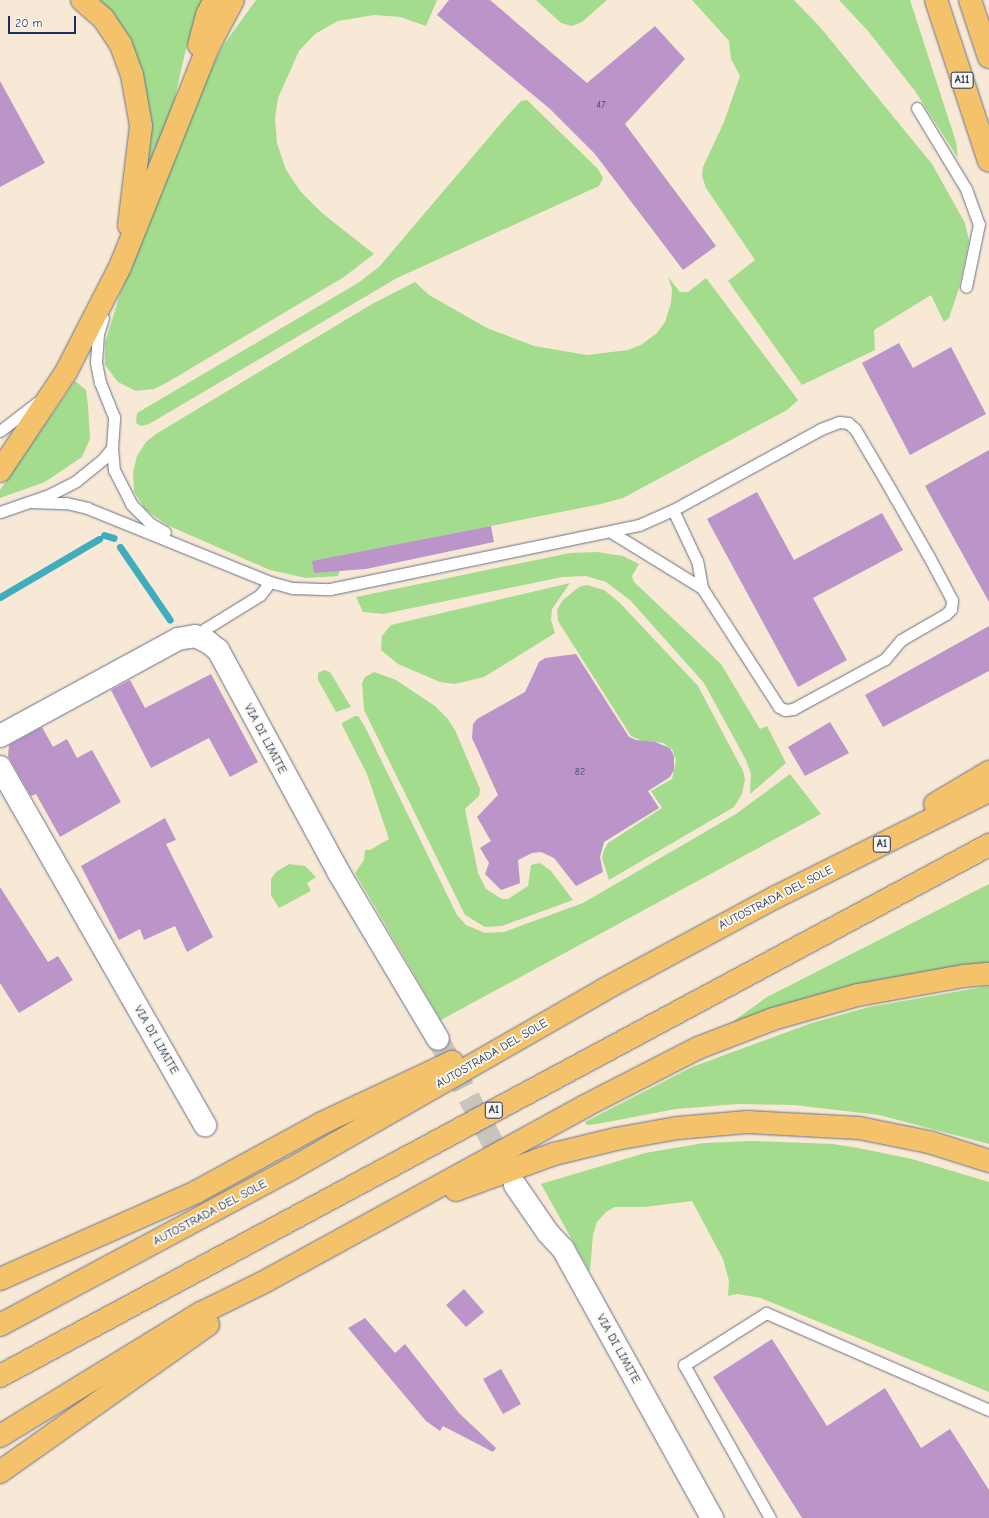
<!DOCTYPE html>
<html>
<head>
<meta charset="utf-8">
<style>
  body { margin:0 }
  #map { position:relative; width:989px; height:1518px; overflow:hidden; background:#f7e9d5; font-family:"Comic Neue",sans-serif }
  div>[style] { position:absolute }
  .green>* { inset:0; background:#a4dc8d }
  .stream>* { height:7px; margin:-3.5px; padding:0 3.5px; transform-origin:3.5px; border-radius:3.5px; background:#40adbf }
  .building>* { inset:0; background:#bb94ca }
  .minor-tunnel>* { height:22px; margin-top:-11px; transform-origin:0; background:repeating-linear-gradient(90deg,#cbc4bd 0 22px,transparent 0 33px) }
  .roads { filter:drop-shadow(0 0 1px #687088) drop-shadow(0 0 1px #687088) }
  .service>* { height:11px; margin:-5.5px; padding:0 5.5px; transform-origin:5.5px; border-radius:5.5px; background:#fff }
  .minor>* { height:22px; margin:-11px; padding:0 11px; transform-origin:11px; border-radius:11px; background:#fff }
  .motorway>* { height:22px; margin:-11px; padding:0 11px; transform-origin:11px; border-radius:11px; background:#f3c26a }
  span { translate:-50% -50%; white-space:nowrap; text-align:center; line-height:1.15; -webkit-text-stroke:4px #fbf7ec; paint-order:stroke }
  .number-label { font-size:10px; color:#434879 }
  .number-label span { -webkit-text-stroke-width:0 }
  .shield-label span { padding:1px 3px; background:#fbf7ec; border:1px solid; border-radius:3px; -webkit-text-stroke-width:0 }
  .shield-label { font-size:11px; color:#1b2f5e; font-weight:700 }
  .street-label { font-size:12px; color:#1b2f5e }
  .scale { position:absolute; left:8px; top:16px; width:68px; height:18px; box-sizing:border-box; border:2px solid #1b2f5e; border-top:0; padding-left:5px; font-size:12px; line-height:14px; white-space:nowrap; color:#1b2f5e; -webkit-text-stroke:3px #fbf7ec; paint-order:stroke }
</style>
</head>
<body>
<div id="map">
  <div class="green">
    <i style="clip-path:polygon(100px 0,202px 0,185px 53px,173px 107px,150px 162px,148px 161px,149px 113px,140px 65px,125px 32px)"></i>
    <i style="clip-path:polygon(256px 0,437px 0,426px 26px,400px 17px,374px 15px,338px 21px,315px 34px,299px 51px,278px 98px,275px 118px,277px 143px,286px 170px,301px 192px,322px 213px,374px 254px,344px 277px,168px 382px,154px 389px,136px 391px,118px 382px,105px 365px,105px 343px,120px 294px,208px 75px,222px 47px)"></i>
    <i style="clip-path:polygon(536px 0,607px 0,582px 22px,572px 26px,561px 23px)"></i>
    <i style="clip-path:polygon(692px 0,794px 0,820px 27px,932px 164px,965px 223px,969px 241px,959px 288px,949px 318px,944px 322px,931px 295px,874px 330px,875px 350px,802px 385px,728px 281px,755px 260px,706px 188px,702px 176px,703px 167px,724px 122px,740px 76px,731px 59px,729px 41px)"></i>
    <i style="clip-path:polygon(839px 0,910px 0,956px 142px,958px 158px,915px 91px,868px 31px)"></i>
    <i style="clip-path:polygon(527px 100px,598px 169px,603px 178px,599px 186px,397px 278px,149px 424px,141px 426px,136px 423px,137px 413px,358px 283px,379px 267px,508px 115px,521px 101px)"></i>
    <i style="clip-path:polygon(668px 277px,680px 292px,688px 292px,706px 278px,798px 400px,787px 410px,623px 498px,601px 504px,345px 555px,338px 576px,306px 578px,270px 570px,167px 525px,145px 509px,134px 492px,133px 472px,137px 456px,146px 442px,156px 434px,372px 304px,415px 282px,429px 295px,487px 328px,534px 346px,587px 355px,628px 350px,641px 345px,657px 333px,665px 322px,671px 303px,672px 289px)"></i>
    <i style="clip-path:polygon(75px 381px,86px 390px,88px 406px,90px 439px,82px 457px,45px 482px,0 498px,0 490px)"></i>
    <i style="clip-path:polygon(597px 552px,623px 556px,639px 564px,632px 576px,634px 582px,721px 664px,760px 729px,767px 726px,786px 763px,750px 794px,751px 774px,746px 760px,704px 683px,630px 600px,606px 582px,586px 576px,562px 577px,383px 614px,363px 612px,356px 597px,570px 553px)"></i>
    <i style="clip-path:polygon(570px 583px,552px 609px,551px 620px,555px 633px,484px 677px,455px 684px,440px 682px,398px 664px,381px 650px,382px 636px,391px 625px)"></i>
    <i style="clip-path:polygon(587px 585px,604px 590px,619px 602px,698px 686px,743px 771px,745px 779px,742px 794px,734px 807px,609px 880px,602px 858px,604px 850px,608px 843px,662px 808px,651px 791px,672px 779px,676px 760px,672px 749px,663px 743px,642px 741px,631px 736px,558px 621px,557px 610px,563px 600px,579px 587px)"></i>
    <i style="clip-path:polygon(324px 670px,330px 672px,351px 707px,336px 712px,318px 680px,318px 673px)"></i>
    <i style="clip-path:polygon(374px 672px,396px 680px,435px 706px,447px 718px,455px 730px,480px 789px,479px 796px,465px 809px,478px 873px,486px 889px,502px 899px,508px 899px,528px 886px,531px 865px,540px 863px,551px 871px,573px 900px,502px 926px,485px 927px,465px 915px,364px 710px,362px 683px,365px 677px)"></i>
    <i style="clip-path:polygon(355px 716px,358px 716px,364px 725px,457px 915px,466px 925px,485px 933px,504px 932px,583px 903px,736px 814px,790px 774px,821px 814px,441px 1020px,355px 873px,364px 860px,365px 850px,370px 850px,389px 839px,367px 774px,342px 725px,342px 723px)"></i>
    <i style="clip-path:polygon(289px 864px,305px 866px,316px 877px,307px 883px,311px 891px,279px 908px,271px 895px,271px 879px,276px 872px)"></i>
    <i style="clip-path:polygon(989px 884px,989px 969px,717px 1033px,767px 997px)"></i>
    <i style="clip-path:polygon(989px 986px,989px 1144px,879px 1115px,794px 1105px,738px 1104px,676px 1109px,597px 1124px,587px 1125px,585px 1122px,692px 1067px,812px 1023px,869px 1007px)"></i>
    <i style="clip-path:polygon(753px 1141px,833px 1144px,858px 1148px,912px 1159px,989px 1182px,989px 1392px,761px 1298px,737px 1294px,728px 1296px,729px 1281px,723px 1259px,692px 1201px,645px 1207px,615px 1207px,606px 1212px,597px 1222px,593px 1235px,590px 1272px,541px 1184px,645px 1153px,704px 1143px)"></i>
  </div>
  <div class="stream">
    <i style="left:104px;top:535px;width:10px;rotate:17deg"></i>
    <i style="left:120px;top:547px;width:88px;rotate:55.6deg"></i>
    <i style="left:0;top:597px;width:115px;rotate:-30.4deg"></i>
  </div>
  <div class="building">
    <i style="clip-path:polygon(449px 0,490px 0,587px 83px,655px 26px,685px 59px,625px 124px,716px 246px,683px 270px,595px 154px,550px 109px,437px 15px)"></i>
    <i style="clip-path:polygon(0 81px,45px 163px,0 187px)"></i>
    <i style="clip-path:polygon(899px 343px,913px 368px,951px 347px,986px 414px,910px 455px,862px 363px)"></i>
    <i style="clip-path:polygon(989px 450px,989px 602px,925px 486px)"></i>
    <i style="clip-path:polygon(757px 492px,794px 560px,882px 513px,903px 550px,813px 598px,847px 660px,798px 687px,707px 519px)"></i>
    <i style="clip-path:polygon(491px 526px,494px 542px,366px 569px,314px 573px,312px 561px)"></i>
    <i style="clip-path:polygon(989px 626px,989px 671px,883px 727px,865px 695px)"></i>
    <i style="clip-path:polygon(576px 654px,629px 737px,636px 740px,655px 742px,670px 748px,674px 756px,674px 770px,670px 777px,648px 791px,659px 808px,604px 842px,600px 857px,603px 872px,576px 886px,554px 858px,541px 852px,532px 853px,518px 860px,520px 883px,501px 890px,485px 874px,489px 863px,480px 848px,491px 841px,477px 817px,498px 795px,472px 738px,473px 724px,477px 719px,525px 692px,539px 662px,545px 658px)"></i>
    <i style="clip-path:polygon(211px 674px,258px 762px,230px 777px,209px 738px,151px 768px,111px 690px,130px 680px,145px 708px)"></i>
    <i style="clip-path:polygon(830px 722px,849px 753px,805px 776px,788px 747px)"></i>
    <i style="clip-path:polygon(42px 727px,53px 747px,67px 739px,77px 758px,92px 750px,121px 802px,60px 837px,36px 794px,31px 796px,8px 756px,9px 745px)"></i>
    <i style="clip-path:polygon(165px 818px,176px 840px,166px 844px,213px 937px,187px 952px,175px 926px,144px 940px,140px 929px,119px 940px,81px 866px)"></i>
    <i style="clip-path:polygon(0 887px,48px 962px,58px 956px,73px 980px,19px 1013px,0 983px)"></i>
    <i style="clip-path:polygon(464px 1289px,484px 1312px,466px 1327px,446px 1305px)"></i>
    <i style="clip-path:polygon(365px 1318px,395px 1353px,405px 1344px,459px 1413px,496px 1448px,493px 1452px,443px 1426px,440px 1431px,426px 1421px,348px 1328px)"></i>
    <i style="clip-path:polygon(772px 1339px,827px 1426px,885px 1388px,921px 1448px,950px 1429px,989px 1490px,989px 1518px,802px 1518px,713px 1377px)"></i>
    <i style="clip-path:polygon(501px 1369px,521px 1404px,503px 1414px,483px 1379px)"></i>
  </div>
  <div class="minor-tunnel">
    <i style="left:438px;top:1039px;width:148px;rotate:62.2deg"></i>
  </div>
  <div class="roads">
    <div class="service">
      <i style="left:917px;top:108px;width:95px;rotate:58.8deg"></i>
      <i style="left:966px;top:189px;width:37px;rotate:70deg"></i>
      <i style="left:979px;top:224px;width:64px;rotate:101.7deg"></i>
      <i style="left:0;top:431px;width:49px;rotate:-37.6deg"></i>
      <i style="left:112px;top:448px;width:22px;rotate:85deg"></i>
      <i style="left:114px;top:470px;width:38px;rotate:63deg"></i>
      <i style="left:131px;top:504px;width:28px;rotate:45deg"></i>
      <i style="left:151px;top:524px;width:16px;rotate:30deg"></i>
      <i style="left:29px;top:502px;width:37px;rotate:2deg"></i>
      <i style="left:66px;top:503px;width:22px;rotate:13deg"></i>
      <i style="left:87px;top:508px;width:197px;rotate:22deg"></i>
      <i style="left:270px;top:582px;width:24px;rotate:15deg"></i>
      <i style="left:293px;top:588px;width:37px;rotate:2deg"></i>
      <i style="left:330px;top:589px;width:316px;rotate:-11.7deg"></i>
      <i style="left:639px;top:525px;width:37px;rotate:-24deg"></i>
      <i style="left:673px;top:510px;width:169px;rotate:-28.7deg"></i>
      <i style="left:821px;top:429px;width:19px;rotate:-21deg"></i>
      <i style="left:839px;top:422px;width:9px;rotate:6deg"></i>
      <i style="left:848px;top:423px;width:9px;rotate:41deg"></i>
      <i style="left:855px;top:429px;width:65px;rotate:59.5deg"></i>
      <i style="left:888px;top:485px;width:81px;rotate:60.3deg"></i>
      <i style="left:928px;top:555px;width:51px;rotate:61.9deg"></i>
      <i style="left:952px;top:600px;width:9px;rotate:96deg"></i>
      <i style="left:951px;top:609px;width:7px;rotate:135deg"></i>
      <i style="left:946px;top:614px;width:52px;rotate:150deg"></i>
      <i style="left:901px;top:640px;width:25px;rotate:130deg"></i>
      <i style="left:885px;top:659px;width:105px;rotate:151.5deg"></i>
      <i style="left:793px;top:709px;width:8px;rotate:173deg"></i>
      <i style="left:785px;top:710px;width:7px;rotate:-153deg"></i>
      <i style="left:779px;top:707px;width:142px;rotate:-122.9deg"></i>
      <i style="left:702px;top:588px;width:27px;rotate:-100deg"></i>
      <i style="left:697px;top:561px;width:56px;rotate:-115.2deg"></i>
      <i style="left:0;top:512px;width:52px;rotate:-19.1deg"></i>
      <i style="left:49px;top:495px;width:30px;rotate:-27deg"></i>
      <i style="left:76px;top:481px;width:35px;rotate:-39deg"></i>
      <i style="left:103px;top:459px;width:14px;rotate:-51deg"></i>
      <i style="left:112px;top:448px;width:31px;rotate:-86deg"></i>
      <i style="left:114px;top:417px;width:37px;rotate:-112deg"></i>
      <i style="left:100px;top:383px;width:21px;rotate:-101deg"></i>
      <i style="left:96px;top:362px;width:28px;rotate:-86deg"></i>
      <i style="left:98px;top:334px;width:17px;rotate:-73deg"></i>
      <i style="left:611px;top:532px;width:107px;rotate:31.6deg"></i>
      <i style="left:201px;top:639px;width:11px;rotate:-68deg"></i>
      <i style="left:205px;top:629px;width:65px;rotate:-31.7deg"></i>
      <i style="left:260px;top:595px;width:16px;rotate:-52deg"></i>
      <i style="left:770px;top:1518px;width:176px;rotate:-119.3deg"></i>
      <i style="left:684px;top:1365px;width:97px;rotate:-32.4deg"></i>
      <i style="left:766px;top:1313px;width:243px;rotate:23.5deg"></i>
    </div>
    <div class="minor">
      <i style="left:0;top:736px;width:203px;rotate:-28.6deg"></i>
      <i style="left:178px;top:639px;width:17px;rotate:-10deg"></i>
      <i style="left:195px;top:636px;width:14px;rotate:25deg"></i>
      <i style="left:208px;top:642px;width:13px;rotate:39deg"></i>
      <i style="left:218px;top:650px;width:254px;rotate:61.5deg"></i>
      <i style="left:339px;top:873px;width:193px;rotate:59.2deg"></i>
      <i style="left:0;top:767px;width:413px;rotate:60.2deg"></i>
      <i style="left:515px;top:1185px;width:58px;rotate:55.5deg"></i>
      <i style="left:548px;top:1233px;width:22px;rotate:47deg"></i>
      <i style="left:563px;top:1249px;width:308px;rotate:61deg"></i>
    </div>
    <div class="motorway">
      <i style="left:82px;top:0;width:28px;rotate:41deg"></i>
      <i style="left:103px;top:18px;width:32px;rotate:56deg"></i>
      <i style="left:121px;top:45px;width:32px;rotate:70deg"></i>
      <i style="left:132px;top:75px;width:52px;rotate:80deg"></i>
      <i style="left:141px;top:126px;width:100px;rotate:96.9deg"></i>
      <i style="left:936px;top:0;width:169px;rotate:71.8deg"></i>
      <i style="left:970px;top:0;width:60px;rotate:71.6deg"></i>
      <i style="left:199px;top:45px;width:31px;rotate:-75deg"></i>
      <i style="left:207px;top:15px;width:17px;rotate:-62deg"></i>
      <i style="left:0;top:471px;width:119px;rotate:-56.3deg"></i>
      <i style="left:66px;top:372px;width:118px;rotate:-62.8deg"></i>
      <i style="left:120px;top:267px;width:235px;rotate:-68.2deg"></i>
      <i style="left:207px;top:49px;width:55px;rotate:-62deg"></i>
      <i style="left:935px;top:804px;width:63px;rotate:-30.7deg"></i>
      <i style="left:456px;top:1190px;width:104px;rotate:-20.2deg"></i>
      <i style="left:554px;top:1154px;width:64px;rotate:-13.6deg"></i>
      <i style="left:616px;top:1139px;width:63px;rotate:-10.1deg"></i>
      <i style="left:678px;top:1128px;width:69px;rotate:-5deg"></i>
      <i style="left:747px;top:1122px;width:112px;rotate:3.1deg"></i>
      <i style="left:859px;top:1128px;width:71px;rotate:11.3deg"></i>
      <i style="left:929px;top:1142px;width:63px;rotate:17.6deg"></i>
      <i style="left:0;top:1279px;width:214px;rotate:-23.9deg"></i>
      <i style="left:196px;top:1192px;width:141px;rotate:-28.7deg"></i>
      <i style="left:320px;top:1124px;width:146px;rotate:-25.2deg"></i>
      <i style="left:0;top:1325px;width:330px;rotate:-28.2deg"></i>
      <i style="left:291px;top:1169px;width:360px;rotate:-29.8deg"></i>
      <i style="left:603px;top:990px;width:196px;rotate:-28.3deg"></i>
      <i style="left:776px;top:897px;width:238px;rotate:-26.5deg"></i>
      <i style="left:0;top:1376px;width:1123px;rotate:-28.23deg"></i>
      <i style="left:0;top:1436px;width:236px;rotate:-31.5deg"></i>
      <i style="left:201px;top:1313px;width:68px;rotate:-26.2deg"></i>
      <i style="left:262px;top:1283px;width:368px;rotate:-28.7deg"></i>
      <i style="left:585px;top:1106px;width:127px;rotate:-27.2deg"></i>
      <i style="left:698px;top:1048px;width:80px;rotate:-21.1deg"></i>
      <i style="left:773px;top:1019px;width:88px;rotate:-15.8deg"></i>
      <i style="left:858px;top:995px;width:108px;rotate:-10.2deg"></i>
      <i style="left:964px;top:976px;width:25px;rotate:-5deg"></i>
      <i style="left:0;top:1472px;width:255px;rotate:-35.3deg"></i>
    </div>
  </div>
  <div class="number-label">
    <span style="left:601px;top:106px">47</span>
    <span style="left:580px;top:773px">82</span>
  </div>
  <div class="shield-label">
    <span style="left:962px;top:80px">A11</span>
    <span style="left:882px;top:844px">A1</span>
    <span style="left:494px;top:1110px">A1</span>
  </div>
  <div class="street-label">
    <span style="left:265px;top:739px;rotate:62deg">VIA DI LIMITE</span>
    <span style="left:776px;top:898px;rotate:-27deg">AUTOSTRADA DEL SOLE</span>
    <span style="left:156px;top:1040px;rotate:60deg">VIA DI LIMITE</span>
    <span style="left:492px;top:1054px;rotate:-30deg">AUTOSTRADA DEL SOLE</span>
    <span style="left:210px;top:1213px;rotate:-28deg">AUTOSTRADA DEL SOLE</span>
    <span style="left:618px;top:1349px;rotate:61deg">VIA DI LIMITE</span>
  </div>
  <div class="scale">20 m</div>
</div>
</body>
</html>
